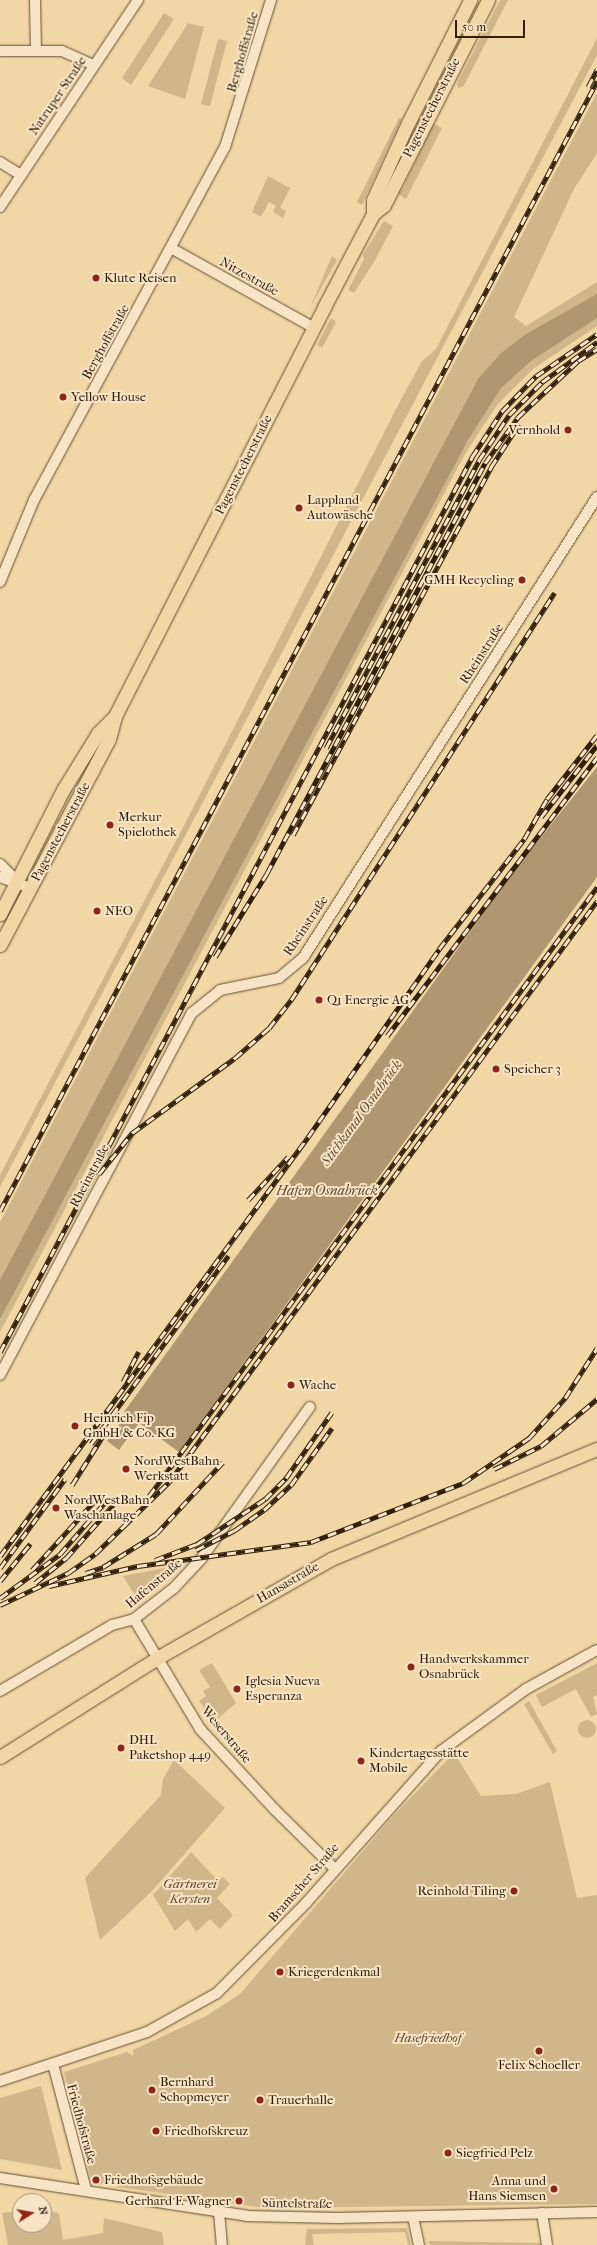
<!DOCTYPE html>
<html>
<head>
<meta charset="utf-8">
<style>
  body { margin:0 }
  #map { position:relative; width:597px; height:2245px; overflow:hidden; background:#f1d6a6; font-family:"IM FELL French Canon",serif }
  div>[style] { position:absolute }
  .green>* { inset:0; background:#d0b78b }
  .round { border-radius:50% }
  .water>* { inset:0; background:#af9871 }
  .roads { filter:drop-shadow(0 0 1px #604e31) drop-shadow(0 0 1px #604e31) }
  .minor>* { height:10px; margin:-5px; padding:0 5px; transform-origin:5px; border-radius:5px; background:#f6e4c5 }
  .major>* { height:13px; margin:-6.5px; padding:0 6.5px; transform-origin:6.5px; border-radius:6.5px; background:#f1d6a6 }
  .rail>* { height:4.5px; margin-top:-2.25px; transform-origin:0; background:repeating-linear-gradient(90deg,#f6e4c5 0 9px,#30200a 0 18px); box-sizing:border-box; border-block:1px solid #30200a }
  .dots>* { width:11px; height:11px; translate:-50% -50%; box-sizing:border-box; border:2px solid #f6e4c5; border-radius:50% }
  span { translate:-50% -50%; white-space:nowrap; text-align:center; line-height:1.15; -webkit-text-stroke:4px #f6e4c5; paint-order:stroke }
  .street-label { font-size:13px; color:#30200a }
  .poi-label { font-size:13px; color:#30200a }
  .left { translate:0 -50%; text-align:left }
  .right { translate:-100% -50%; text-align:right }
  .park-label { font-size:13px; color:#58462a; font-style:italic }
  .water-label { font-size:14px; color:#5c4a2e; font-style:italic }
  .north { position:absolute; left:12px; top:2193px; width:40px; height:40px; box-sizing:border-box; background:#f6e4c5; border:1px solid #a7967a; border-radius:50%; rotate:79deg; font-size:11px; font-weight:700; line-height:16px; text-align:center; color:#30200a }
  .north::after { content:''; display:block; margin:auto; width:14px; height:18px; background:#8f2418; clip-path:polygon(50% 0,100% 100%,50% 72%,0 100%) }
  .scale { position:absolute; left:455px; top:20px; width:70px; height:18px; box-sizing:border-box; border:2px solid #30200a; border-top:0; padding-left:5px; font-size:12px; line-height:14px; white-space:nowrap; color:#30200a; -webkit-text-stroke:3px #f6e4c5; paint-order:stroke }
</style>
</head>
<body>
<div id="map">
  <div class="green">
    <i style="clip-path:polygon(500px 0,508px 0,463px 87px,458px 88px,457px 83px)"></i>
    <i style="clip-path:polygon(164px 13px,174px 19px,131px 85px,122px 78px)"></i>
    <i style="clip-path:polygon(188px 23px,204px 27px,185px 99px,148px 86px)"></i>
    <i style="clip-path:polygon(597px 38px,597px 55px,0 1187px,0 1175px,192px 810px,397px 407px,422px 361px,436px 349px)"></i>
    <i style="clip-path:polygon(218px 39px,227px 41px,210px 106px,201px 104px)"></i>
    <i style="clip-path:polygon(597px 93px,597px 153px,574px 189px,514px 317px,526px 326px,597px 282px,597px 326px,533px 369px,497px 405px,465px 454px,0 1332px,0 1222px)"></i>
    <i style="clip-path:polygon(399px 118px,402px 119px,362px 205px,357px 202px)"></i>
    <i style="clip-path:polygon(433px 123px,442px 128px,406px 199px,397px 193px,402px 190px)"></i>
    <i style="clip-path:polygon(268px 176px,290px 188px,280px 208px,286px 211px,283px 218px,273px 212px,276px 206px,269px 202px,261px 217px,252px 212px)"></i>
    <i style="clip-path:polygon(384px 221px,393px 226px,374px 262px,354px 293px,348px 290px,364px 259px,363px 254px)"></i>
    <i style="clip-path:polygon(332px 256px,337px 260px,310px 308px)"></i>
    <i style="clip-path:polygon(331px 318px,336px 322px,322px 348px,317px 345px)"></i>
    <i style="clip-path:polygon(165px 1568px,168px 1574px,134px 1594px,123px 1576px)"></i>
    <i style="clip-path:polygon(212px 1663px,236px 1703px,214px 1722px,199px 1701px,206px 1696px,203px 1691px,210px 1687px,199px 1670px)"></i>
    <i style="clip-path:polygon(597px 1663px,597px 1695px,593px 1697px,597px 1714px,591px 1717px,576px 1689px,542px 1707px,536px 1695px)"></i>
    <i style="clip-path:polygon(529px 1701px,557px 1751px,553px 1754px,524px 1704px)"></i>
    <i class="round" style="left:578px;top:1720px;width:18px;height:18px"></i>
    <i style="clip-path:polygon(454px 1753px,481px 1796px,516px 1794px,550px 1782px,577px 1898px,597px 1895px,597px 2204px,265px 2208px,92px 2183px,64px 2072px,127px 2052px,133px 2056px,133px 2050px,206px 2016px,240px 1994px,393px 1816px)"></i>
    <i style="clip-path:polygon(174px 1760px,225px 1808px,151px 1892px,100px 1940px,85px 1878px,161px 1795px,163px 1779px)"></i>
    <i style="clip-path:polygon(191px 1852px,218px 1881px,223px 1877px,230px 1884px,217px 1898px,233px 1915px,220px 1929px,210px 1919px,196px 1932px,188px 1919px,175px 1931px,153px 1895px)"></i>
    <i style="clip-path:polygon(41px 2086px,62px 2170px,0 2159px,0 2098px)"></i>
    <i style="clip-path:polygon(44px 2210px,59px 2213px,63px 2240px,103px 2233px,104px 2218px,162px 2232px,164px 2245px,8px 2245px,2px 2213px,20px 2211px,20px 2225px,44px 2225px)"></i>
    <i style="clip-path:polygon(407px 2228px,411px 2245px,408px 2245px,405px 2232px,312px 2234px,314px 2245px,305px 2245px,307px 2229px)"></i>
    <i style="clip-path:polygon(429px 2241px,542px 2243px,542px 2245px,430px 2245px)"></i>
  </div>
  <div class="water">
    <i style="clip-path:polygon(597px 294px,597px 318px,531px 361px,501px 388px,468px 440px,0 1319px,0 1280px,478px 379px,501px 353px,526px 334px)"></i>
    <i style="clip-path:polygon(597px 767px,597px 877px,179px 1452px,139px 1423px,119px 1450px,107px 1441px,127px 1414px,124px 1412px,513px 872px)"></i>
  </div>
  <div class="roads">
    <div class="minor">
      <i style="left:35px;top:0;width:50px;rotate:88.9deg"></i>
      <i style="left:0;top:51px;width:62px"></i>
      <i style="left:62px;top:51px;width:35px;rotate:24deg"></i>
      <i style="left:0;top:162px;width:25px;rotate:32deg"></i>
      <i style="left:0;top:207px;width:249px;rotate:-56.3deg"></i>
      <i style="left:171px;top:248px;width:164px;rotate:29.2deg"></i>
      <i style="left:0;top:582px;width:89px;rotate:-67.5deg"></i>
      <i style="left:34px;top:500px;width:401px;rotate:-61.6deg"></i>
      <i style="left:225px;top:147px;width:154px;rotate:-72.6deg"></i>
      <i style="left:0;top:864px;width:23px;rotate:45deg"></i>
      <i style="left:0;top:877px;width:33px;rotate:20deg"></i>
      <i style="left:0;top:1375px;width:410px;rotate:-62.1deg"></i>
      <i style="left:192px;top:1013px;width:36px;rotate:-39deg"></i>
      <i style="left:220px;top:990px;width:60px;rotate:-11.5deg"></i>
      <i style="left:279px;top:978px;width:31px;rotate:-40deg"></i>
      <i style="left:303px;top:958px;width:547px;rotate:-57.47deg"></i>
      <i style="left:134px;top:1619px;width:128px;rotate:59deg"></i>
      <i style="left:200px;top:1729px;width:110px;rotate:47.2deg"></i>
      <i style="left:275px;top:1810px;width:84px;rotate:44.5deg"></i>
      <i style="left:0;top:1691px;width:130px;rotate:-30.5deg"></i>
      <i style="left:112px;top:1625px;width:23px;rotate:-15deg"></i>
      <i style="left:134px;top:1619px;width:51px;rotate:-37.8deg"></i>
      <i style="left:174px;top:1588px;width:40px;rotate:-47deg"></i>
      <i style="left:201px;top:1559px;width:187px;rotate:-54.4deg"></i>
      <i style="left:53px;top:2064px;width:130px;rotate:75.3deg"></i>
      <i style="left:0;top:2081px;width:155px;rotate:-18.4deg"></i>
      <i style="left:147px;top:2032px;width:80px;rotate:-29.1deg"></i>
      <i style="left:217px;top:1993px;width:127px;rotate:-45.3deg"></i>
      <i style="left:306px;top:1903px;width:203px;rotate:-48.4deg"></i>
      <i style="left:441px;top:1751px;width:105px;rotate:-36.1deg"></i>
      <i style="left:526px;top:1689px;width:81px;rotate:-28.8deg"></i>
      <i style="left:0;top:2178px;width:250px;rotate:8.7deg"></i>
      <i style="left:247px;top:2216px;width:90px;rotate:1.3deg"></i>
      <i style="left:337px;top:2218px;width:260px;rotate:-1.3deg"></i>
      <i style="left:219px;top:2212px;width:33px;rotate:85deg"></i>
      <i style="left:542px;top:2213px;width:32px;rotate:81deg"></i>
      <i style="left:413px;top:2217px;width:29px;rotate:78deg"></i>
    </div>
    <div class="major">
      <i style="left:373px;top:214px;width:14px;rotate:-90deg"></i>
      <i style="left:373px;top:200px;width:85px;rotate:-65.6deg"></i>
      <i style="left:408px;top:123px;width:138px;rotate:-63.2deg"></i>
      <i style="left:0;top:914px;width:139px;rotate:-63.1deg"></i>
      <i style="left:63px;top:790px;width:67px;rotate:-58.4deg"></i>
      <i style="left:98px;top:733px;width:23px;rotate:-45deg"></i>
      <i style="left:0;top:945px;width:233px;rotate:-62.1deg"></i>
      <i style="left:109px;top:739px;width:24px;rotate:-75deg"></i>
      <i style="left:115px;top:716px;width:459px;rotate:-62.9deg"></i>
      <i style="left:324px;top:307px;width:105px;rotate:-62.2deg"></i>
      <i style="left:373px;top:214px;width:14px;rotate:-39deg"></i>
      <i style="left:384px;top:205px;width:230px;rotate:-63.1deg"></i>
      <i style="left:0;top:1757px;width:186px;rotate:-32.2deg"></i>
      <i style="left:157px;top:1658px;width:200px;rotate:-29.6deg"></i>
      <i style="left:331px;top:1559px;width:288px;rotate:-22.5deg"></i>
    </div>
  </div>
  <div class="rail">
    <i style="left:588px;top:87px;width:20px;rotate:-63deg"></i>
    <i style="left:326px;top:748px;width:326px;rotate:-62deg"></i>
    <i style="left:479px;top:460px;width:54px;rotate:-56.3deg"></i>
    <i style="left:509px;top:415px;width:47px;rotate:-45deg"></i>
    <i style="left:542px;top:382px;width:68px;rotate:-36deg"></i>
    <i style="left:541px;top:817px;width:91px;rotate:-52.1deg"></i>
    <i style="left:293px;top:835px;width:418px;rotate:-61.7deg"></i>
    <i style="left:491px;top:467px;width:51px;rotate:-56.9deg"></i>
    <i style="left:215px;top:957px;width:99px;rotate:-58.2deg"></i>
    <i style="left:267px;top:873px;width:464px;rotate:-62deg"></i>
    <i style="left:485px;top:463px;width:57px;rotate:-54.3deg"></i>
    <i style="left:518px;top:417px;width:82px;rotate:-43deg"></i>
    <i style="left:578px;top:361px;width:22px;rotate:-32deg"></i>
    <i style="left:387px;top:1036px;width:349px;rotate:-53deg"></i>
    <i style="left:99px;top:1174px;width:53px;rotate:-51.2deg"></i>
    <i style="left:132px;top:1133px;width:127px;rotate:-36.1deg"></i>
    <i style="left:235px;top:1058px;width:45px;rotate:-41.4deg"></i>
    <i style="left:269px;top:1028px;width:36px;rotate:-52deg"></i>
    <i style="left:291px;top:1000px;width:485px;rotate:-57.1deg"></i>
    <i style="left:248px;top:1200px;width:59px;rotate:-47.1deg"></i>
    <i style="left:0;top:1211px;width:1278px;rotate:-62.15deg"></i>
    <i style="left:0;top:1352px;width:1012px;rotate:-62.19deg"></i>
    <i style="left:472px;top:457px;width:55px;rotate:-56.9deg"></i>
    <i style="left:502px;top:411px;width:49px;rotate:-45.8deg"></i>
    <i style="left:536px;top:376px;width:74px;rotate:-34.5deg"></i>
    <i style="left:123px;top:1382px;width:34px;rotate:-63deg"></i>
    <i style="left:91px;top:1444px;width:233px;rotate:-53.9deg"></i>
    <i style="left:494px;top:1469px;width:52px;rotate:-26.1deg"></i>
    <i style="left:541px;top:1446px;width:73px;rotate:-40deg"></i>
    <i style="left:72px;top:1485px;width:60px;rotate:-57.9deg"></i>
    <i style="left:149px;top:1496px;width:756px;rotate:-53.66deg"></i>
    <i style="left:196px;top:1550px;width:44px;rotate:-27.1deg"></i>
    <i style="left:235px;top:1530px;width:35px;rotate:-35deg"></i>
    <i style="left:264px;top:1510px;width:37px;rotate:-43deg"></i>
    <i style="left:291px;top:1485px;width:70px;rotate:-54.3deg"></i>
    <i style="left:0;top:1556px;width:520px;rotate:-53.68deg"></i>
    <i style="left:308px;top:1137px;width:229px;rotate:-55.1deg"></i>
    <i style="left:439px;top:949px;width:139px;rotate:-52.3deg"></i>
    <i style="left:524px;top:839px;width:46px;rotate:-60.1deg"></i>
    <i style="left:547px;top:799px;width:81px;rotate:-52deg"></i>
    <i style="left:155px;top:1560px;width:45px;rotate:-20.9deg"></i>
    <i style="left:197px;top:1544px;width:82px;rotate:-33.5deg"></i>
    <i style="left:265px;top:1499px;width:30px;rotate:-45deg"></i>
    <i style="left:286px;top:1478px;width:80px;rotate:-55.1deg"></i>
    <i style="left:0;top:1568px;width:110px;rotate:-53.9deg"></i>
    <i style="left:32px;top:1570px;width:101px;rotate:-47.8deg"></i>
    <i style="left:86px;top:1573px;width:18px;rotate:-19deg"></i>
    <i style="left:103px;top:1567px;width:62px;rotate:-31.9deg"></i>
    <i style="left:156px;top:1534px;width:98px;rotate:-47.1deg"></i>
    <i style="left:0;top:1581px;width:48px;rotate:-51deg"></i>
    <i style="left:35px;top:1583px;width:40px;rotate:-39deg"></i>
    <i style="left:66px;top:1558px;width:71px;rotate:-48.4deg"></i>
    <i style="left:49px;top:1586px;width:91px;rotate:-12.7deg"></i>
    <i style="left:138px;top:1566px;width:175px;rotate:-7.9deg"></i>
    <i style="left:311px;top:1542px;width:163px;rotate:-21.2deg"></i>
    <i style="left:463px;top:1483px;width:80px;rotate:-34.3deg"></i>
    <i style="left:529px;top:1438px;width:54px;rotate:-48deg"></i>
    <i style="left:565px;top:1398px;width:59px;rotate:-57.4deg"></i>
    <i style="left:0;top:1598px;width:74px;rotate:-36.3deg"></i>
    <i style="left:60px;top:1554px;width:72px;rotate:-49deg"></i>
    <i style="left:0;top:1605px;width:75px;rotate:-25.2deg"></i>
    <i style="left:68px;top:1573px;width:33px;rotate:-35deg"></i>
    <i style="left:95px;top:1554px;width:103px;rotate:-44.2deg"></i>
    <i style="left:169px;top:1482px;width:722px;rotate:-53.62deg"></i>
  </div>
  <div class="dots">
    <i style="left:96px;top:278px;background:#8f2418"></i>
    <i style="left:63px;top:397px;background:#8f2418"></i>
    <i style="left:568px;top:430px;background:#8f2418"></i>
    <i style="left:299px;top:508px;background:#8f2418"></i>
    <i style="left:522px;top:580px;background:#8f2418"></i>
    <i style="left:110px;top:825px;background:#8f2418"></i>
    <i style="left:97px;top:911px;background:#8f2418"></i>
    <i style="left:319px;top:1000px;background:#8f2418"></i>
    <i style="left:496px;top:1069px;background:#8f2418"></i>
    <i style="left:291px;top:1385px;background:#8f2418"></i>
    <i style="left:75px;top:1426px;background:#8f2418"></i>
    <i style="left:126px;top:1469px;background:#8f2418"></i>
    <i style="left:56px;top:1508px;background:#8f2418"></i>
    <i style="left:411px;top:1667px;background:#8f2418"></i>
    <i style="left:237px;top:1689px;background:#8f2418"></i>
    <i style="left:121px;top:1748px;background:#8f2418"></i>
    <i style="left:361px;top:1761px;background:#8f2418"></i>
    <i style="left:514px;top:1891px;background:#8f2418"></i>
    <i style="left:280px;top:1972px;background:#8f2418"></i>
    <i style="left:539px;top:2051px;background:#8f2418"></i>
    <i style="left:152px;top:2090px;background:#8f2418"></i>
    <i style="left:260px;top:2100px;background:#8f2418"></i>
    <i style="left:156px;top:2131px;background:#8f2418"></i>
    <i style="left:448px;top:2153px;background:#8f2418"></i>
    <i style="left:96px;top:2180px;background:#8f2418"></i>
    <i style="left:554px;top:2189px;background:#8f2418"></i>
    <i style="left:239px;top:2201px;background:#8f2418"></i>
  </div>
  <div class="street-label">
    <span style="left:243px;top:52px;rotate:-74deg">Berghoffstraße</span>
    <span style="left:58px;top:96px;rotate:-56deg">Natruper Straße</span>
    <span style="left:432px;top:108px;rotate:-63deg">Pagenstecherstraße</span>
    <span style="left:249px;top:277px;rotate:29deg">Nitzestraße</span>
    <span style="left:106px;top:342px;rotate:-61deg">Berghoffstraße</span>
    <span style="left:244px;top:465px;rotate:-63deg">Pagenstecherstraße</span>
    <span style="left:482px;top:654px;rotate:-57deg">Rheinstraße</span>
    <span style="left:61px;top:832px;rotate:-62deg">Pagenstecherstraße</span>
    <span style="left:306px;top:926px;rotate:-56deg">Rheinstraße</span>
    <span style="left:90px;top:1176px;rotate:-62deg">Rheinstraße</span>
    <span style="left:288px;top:1583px;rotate:-30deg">Hansastraße</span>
    <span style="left:154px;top:1584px;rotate:-40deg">Hafenstraße</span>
    <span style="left:226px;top:1735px;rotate:50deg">Weserstraße</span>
    <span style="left:304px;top:1883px;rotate:-49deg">Bramscher Straße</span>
    <span style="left:81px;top:2124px;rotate:75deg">Friedhofstraße</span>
    <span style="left:297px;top:2204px;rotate:1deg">Süntelstraße</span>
  </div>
  <div class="poi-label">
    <span class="left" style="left:104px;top:278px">Klute Reisen</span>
    <span class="left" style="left:71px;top:397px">Yellow House</span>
    <span class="right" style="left:560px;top:430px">Vernhold</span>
    <span class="left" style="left:307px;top:508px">Lappland<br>Autowäsche</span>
    <span class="right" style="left:514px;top:580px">GMH Recycling</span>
    <span class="left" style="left:118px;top:825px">Merkur<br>Spielothek</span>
    <span class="left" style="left:105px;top:911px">NEO</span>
    <span class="left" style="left:327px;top:1000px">Q1 Energie AG</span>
    <span class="left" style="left:504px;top:1069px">Speicher 3</span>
    <span class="left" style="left:299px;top:1385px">Wache</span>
    <span class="left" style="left:83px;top:1426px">Heinrich Fip<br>GmbH &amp; Co. KG</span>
    <span class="left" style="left:134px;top:1469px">NordWestBahn<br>Werkstatt</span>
    <span class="left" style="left:64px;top:1508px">NordWestBahn<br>Waschanlage</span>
    <span class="left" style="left:419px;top:1667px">Handwerkskammer<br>Osnabrück</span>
    <span class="left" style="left:245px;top:1689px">Iglesia Nueva<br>Esperanza</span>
    <span class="left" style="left:129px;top:1748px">DHL<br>Paketshop 449</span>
    <span class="left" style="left:369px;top:1761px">Kindertagesstätte<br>Mobile</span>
    <span class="right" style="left:506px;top:1891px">Reinhold Tiling</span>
    <span class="left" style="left:288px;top:1972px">Kriegerdenkmal</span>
    <span style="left:539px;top:2065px">Felix Schoeller</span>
    <span class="left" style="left:160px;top:2090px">Bernhard<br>Schopmeyer</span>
    <span class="left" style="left:268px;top:2100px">Trauerhalle</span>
    <span class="left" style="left:164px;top:2131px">Friedhofskreuz</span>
    <span class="left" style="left:456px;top:2153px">Siegfried Pelz</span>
    <span class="left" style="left:104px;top:2180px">Friedhofsgebäude</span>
    <span class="right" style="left:546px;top:2189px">Anna und<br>Hans Siemsen</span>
    <span class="right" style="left:231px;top:2201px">Gerhard F. Wagner</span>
  </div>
  <div class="park-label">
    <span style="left:190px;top:1892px">Gärtnerei<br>Kersten</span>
    <span style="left:428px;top:2038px">Hasefriedhof</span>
  </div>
  <div class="water-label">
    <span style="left:362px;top:1113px;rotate:-54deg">Stichkanal Osnabrück</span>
    <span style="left:327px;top:1191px">Hafen Osnabrück</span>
  </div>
  <div class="north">N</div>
  <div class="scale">50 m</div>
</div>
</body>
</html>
